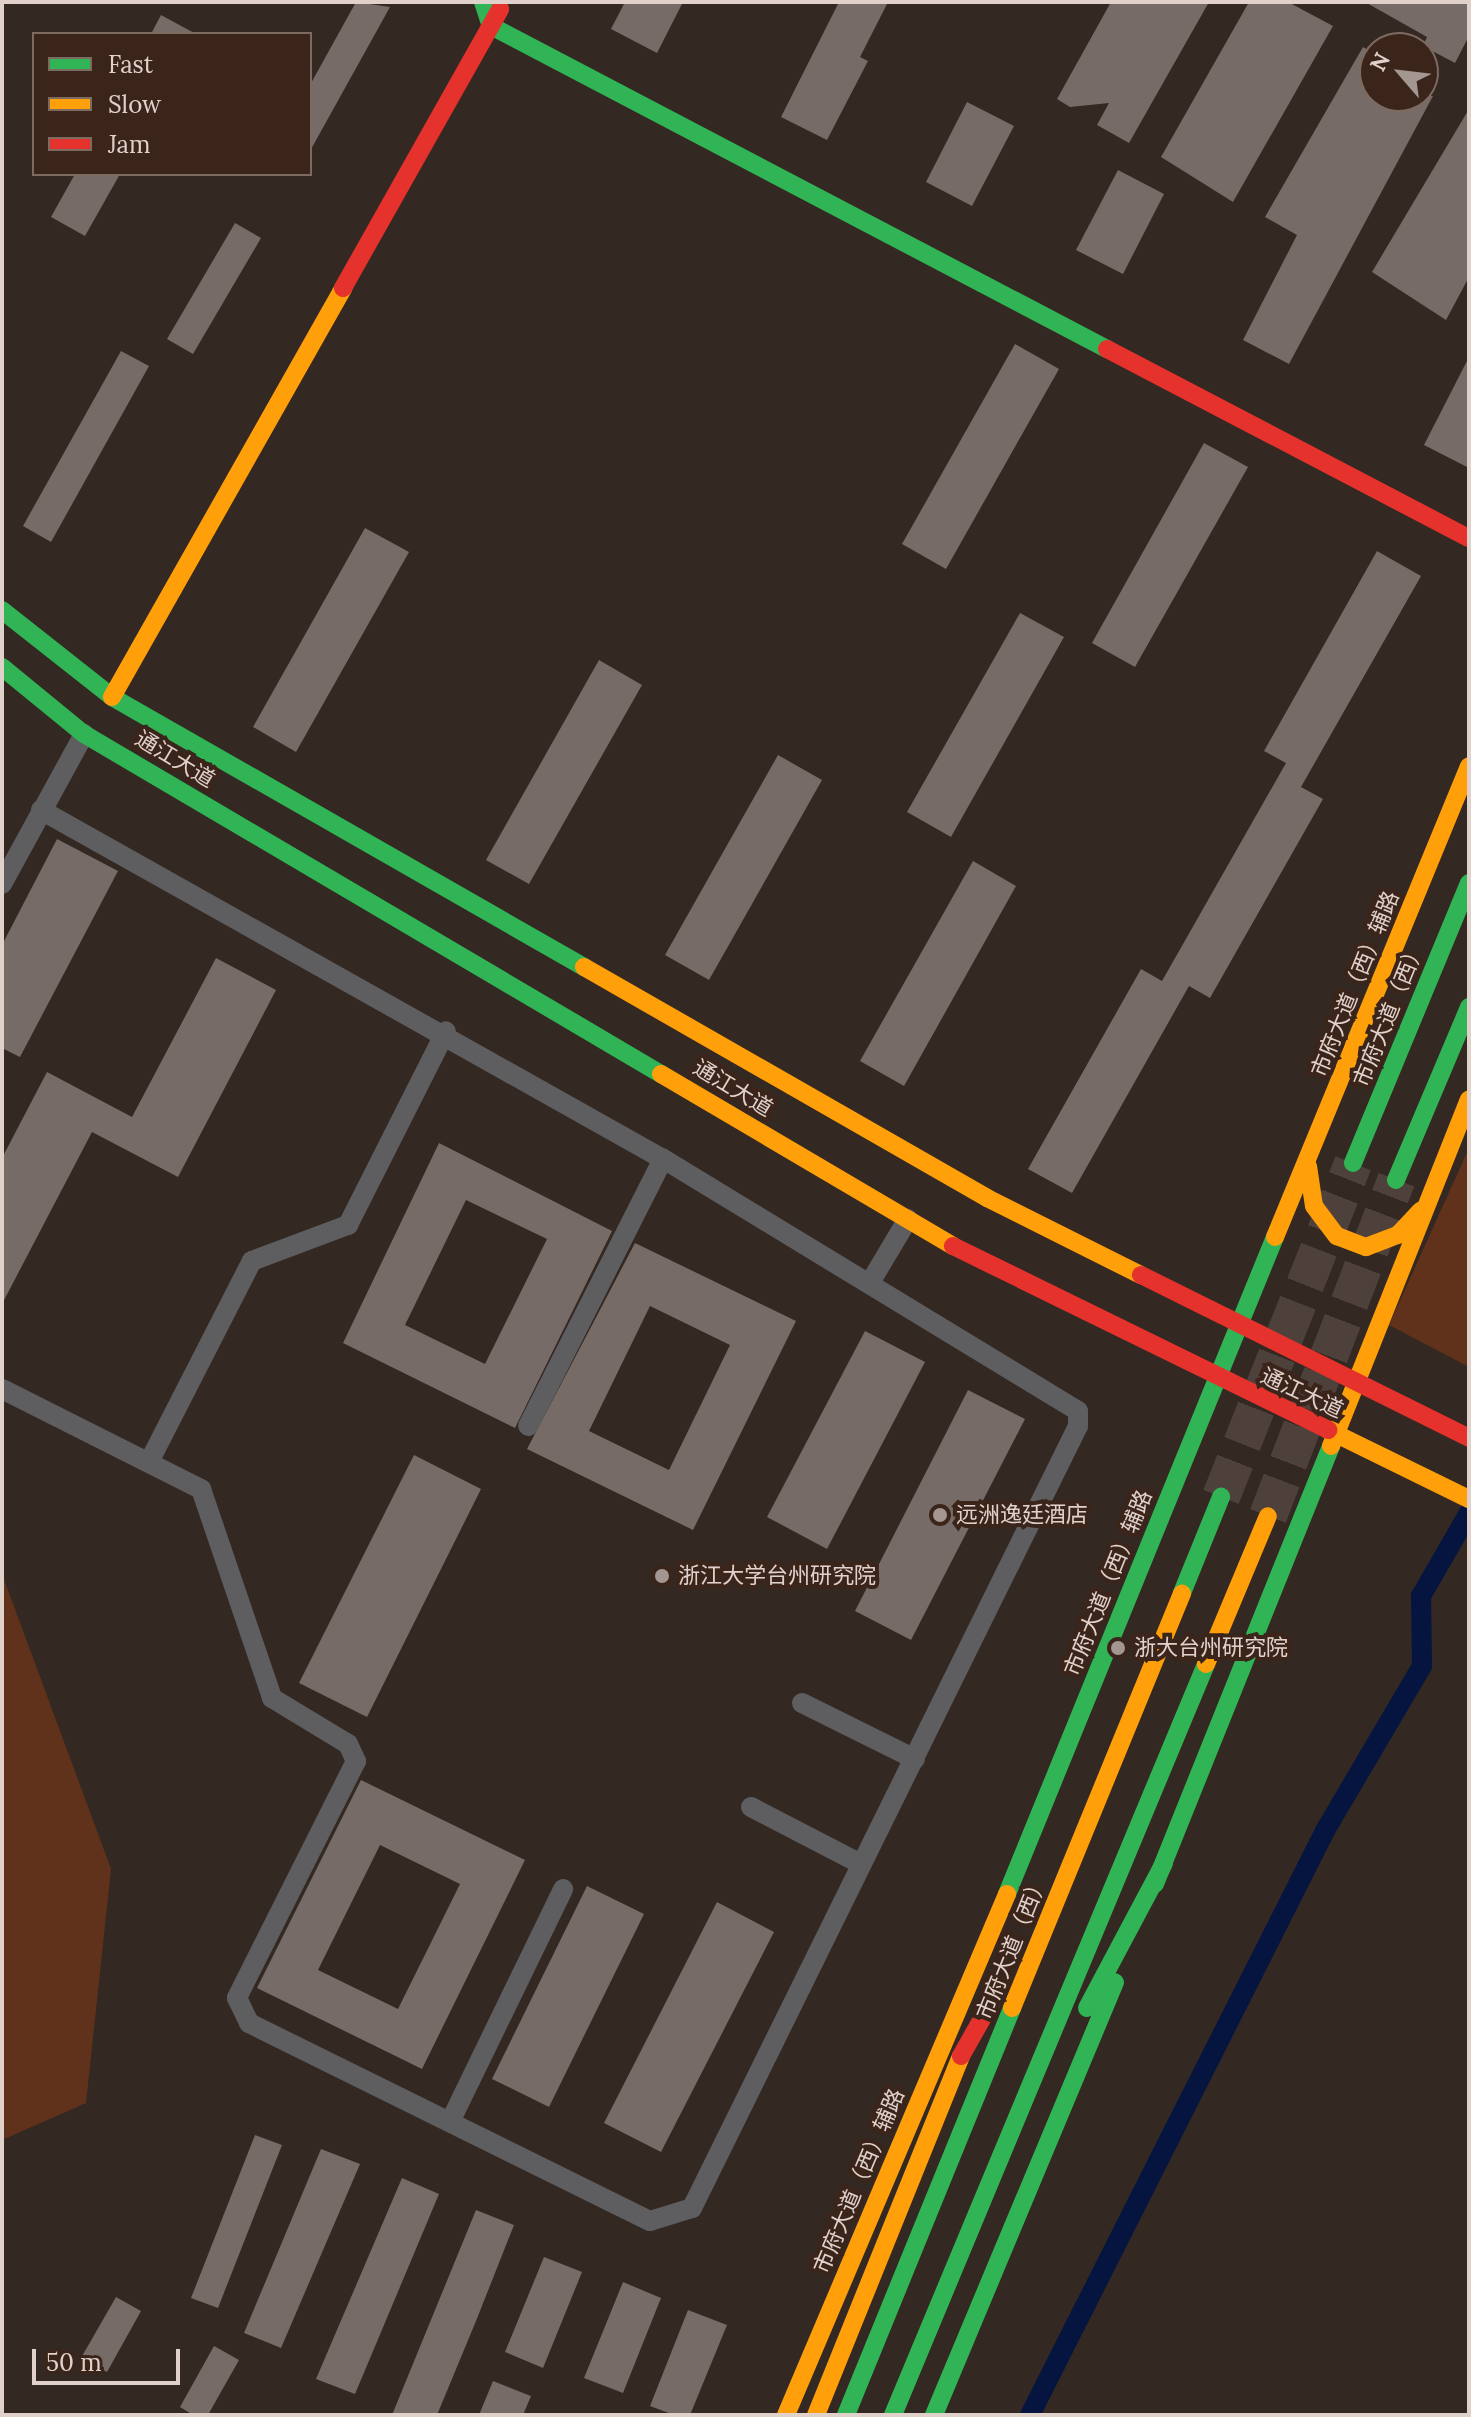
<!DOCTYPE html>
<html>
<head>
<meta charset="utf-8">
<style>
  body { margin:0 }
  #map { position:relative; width:1471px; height:2417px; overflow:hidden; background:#342822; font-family:Lora,"Noto Sans SC",serif }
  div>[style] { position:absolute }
  .green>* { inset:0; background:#60321b }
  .canal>* { height:20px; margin:-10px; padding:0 10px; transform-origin:10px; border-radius:10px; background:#051540 }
  .building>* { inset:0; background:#766b66 }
  .highway-tunnel>* { height:38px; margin-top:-19px; transform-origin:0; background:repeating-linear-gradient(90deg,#4e413b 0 38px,transparent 0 57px) }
  .street>* { height:20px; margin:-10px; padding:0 10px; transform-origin:10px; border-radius:10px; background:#5e5e60 }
  .fast>* { height:18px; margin:-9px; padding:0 9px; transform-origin:9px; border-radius:9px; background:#30b455 }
  .slow>* { height:18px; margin:-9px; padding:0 9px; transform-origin:9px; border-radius:9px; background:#ff9f0a }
  .jam>* { height:18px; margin:-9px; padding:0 9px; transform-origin:9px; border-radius:9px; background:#e5322d }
  .dots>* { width:22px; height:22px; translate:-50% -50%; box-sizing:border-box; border:4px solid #3b251b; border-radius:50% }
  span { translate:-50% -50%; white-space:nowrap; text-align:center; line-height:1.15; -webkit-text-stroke:8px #3b251b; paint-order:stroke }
  .street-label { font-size:22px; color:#e1d1cb }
  .poi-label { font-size:22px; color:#e1d1cb }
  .left { translate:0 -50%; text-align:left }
  .frame { position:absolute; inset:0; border:4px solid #e1d1cb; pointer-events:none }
  .legend { position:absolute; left:32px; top:32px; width:280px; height:144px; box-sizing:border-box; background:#3b251b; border:2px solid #7d6a61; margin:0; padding:10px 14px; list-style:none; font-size:24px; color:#e1d1cb }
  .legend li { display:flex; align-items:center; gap:16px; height:40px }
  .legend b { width:40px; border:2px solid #7d6a61 }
  .north { position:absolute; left:1359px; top:32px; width:80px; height:80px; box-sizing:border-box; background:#3b251b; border:2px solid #7d6a61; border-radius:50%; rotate:298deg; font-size:22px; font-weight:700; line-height:32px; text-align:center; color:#e1d1cb }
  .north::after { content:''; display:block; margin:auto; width:28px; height:36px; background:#a49690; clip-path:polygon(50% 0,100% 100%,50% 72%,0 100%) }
  .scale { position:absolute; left:32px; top:2349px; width:148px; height:36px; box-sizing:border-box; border:4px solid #e1d1cb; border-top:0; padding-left:10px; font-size:24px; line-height:28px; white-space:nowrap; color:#e1d1cb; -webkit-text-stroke:6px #3b251b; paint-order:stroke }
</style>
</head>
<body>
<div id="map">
  <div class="green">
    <i style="clip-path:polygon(1469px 1148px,1469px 1367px,1389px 1325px)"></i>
    <i style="clip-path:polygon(2px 1574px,111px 1869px,86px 2103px,2px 2140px)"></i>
  </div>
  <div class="canal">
    <i style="left:1030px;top:2415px;width:657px;rotate:-63.2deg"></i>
    <i style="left:1326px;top:1829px;width:189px;rotate:-59.5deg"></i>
    <i style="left:1422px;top:1666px;width:70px;rotate:-90.8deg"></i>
    <i style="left:1421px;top:1596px;width:96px;rotate:-60deg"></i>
  </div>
  <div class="building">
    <i style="clip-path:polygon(356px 2px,390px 7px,310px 151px,310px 85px)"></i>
    <i style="clip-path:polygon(625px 2px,683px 2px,657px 53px,611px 29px)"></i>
    <i style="clip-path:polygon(839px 2px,888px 2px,860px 57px,868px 61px,827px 140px,781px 117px)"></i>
    <i style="clip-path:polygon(1111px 2px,1209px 2px,1129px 143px,1097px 125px,1109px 103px,1070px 107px,1057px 99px)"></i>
    <i style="clip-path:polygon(1249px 2px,1288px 2px,1333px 26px,1233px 202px,1161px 157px)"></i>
    <i style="clip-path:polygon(1365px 2px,1469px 2px,1469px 36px,1455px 63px,1423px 46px,1427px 37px)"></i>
    <i style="clip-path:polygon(161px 15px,196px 34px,151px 34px)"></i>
    <i style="clip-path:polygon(1363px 47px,1375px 54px,1375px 96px,1433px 96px,1289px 364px,1243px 340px,1297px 235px,1265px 217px)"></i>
    <i style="clip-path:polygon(967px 102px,1014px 126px,972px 206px,926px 182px)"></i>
    <i style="clip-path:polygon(1469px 109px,1469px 277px,1446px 320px,1372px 272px)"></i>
    <i style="clip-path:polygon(1118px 170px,1164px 194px,1123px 274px,1076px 250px)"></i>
    <i style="clip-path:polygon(75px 174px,120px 174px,85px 236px,51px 217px)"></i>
    <i style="clip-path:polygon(235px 223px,261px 238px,193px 354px,167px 339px)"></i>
    <i style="clip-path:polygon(1015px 344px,1059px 369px,946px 569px,902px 544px)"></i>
    <i style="clip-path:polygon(121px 351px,149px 366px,51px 542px,23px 526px)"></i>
    <i style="clip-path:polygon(1469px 357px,1469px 468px,1424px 445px)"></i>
    <i style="clip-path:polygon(1204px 443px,1248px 467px,1135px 667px,1092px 643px)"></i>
    <i style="clip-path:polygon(365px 528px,409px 552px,296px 752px,253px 727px)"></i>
    <i style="clip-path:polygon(1377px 551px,1421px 576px,1301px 787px,1323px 799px,1210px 998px,1189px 986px,1072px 1193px,1028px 1169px,1141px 969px,1162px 981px,1286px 763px,1264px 751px)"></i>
    <i style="clip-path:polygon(1020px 613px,1064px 637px,951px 837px,907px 812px)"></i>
    <i style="clip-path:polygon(599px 660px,642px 685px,529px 884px,486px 860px)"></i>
    <i style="clip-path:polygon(778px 755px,822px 780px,709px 980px,665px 955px)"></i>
    <i style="clip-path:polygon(57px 839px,118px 871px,20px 1057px,2px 1048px,2px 945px)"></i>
    <i style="clip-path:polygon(973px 861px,1016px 886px,904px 1086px,860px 1061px)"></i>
    <i style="clip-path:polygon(216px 958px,276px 990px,178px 1177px,92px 1132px,2px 1304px,2px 1158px,47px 1072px,132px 1117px)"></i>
    <i style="clip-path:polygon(evenodd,439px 1143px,612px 1231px,515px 1428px,343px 1343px,439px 1143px,466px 1200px,547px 1239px,485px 1364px,405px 1325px,466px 1200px)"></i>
    <i style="clip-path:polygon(evenodd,635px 1243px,796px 1321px,693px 1530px,527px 1449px,635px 1243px,650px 1306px,730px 1345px,669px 1470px,589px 1431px,650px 1306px)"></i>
    <i style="clip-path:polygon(865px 1331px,925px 1362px,827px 1549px,767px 1517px)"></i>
    <i style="clip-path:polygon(968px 1390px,1025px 1419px,911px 1640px,855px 1611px)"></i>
    <i style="clip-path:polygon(414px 1455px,481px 1489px,367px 1717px,299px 1683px)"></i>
    <i style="clip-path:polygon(evenodd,361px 1780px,525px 1860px,422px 2069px,257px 1988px,361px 1780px,380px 1845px,460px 1884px,398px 2009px,318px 1970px,380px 1845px)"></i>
    <i style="clip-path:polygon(587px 1886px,644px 1914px,549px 2107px,492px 2079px)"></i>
    <i style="clip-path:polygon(717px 1902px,774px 1932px,661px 2152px,604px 2123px)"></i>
    <i style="clip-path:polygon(255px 2135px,282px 2145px,218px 2308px,191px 2298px)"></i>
    <i style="clip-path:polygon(321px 2149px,360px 2164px,281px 2348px,244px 2333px)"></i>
    <i style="clip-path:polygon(402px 2178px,439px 2194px,355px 2394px,316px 2379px)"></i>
    <i style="clip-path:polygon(476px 2210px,514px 2225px,476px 2321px,437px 2415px,392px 2415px)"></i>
    <i style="clip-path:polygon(544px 2257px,582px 2272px,543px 2368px,505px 2352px)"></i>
    <i style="clip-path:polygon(623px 2282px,661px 2298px,623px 2393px,584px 2378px)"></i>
    <i style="clip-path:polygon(116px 2297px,141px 2311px,107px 2372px,81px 2358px)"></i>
    <i style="clip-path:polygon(688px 2310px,727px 2325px,690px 2415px,674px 2415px,650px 2406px)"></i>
    <i style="clip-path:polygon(214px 2346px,239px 2360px,208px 2415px,193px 2415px,180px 2407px)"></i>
    <i style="clip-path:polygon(493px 2381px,531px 2396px,523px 2415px,479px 2415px)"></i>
  </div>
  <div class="highway-tunnel">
    <i style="left:1221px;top:1497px;width:359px;rotate:-68.4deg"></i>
    <i style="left:1268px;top:1516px;width:360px;rotate:-69.1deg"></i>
  </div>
  <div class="street">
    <i style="left:41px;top:810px;width:713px;rotate:29.3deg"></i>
    <i style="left:663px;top:1159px;width:299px;rotate:116.8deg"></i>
    <i style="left:2px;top:884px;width:171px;rotate:-61.3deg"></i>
    <i style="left:871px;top:1281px;width:72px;rotate:-59.2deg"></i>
    <i style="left:2px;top:1389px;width:223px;rotate:26.7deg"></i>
    <i style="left:201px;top:1489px;width:221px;rotate:71.2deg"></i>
    <i style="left:272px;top:1698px;width:89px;rotate:31.2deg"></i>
    <i style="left:348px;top:1744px;width:19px;rotate:65deg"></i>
    <i style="left:356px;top:1761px;width:265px;rotate:116.7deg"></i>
    <i style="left:237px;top:1998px;width:28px;rotate:64deg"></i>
    <i style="left:249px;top:2023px;width:447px;rotate:26.3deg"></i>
    <i style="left:650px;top:2221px;width:44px;rotate:-17.2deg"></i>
    <i style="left:692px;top:2208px;width:872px;rotate:-63.73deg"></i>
    <i style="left:1078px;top:1426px;width:15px;rotate:-90deg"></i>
    <i style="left:1078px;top:1411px;width:486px;rotate:-148.7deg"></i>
    <i style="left:149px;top:1462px;width:226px;rotate:-62.9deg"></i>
    <i style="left:252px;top:1261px;width:103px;rotate:-20.6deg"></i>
    <i style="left:348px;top:1225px;width:217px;rotate:-63.2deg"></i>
    <i style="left:802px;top:1703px;width:126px;rotate:26.4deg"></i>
    <i style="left:751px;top:1807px;width:124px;rotate:27.4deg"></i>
    <i style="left:450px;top:2122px;width:259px;rotate:-64.1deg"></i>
  </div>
  <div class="fast">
    <i style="left:483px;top:2px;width:25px;rotate:72deg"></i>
    <i style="left:491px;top:26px;width:696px;rotate:27.67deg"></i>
    <i style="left:2px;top:610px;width:140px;rotate:38.3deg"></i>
    <i style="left:112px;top:697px;width:544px;rotate:29.77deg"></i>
    <i style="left:2px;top:667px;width:106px;rotate:39.3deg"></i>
    <i style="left:84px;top:734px;width:670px;rotate:30.51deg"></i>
    <i style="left:1353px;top:1163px;width:303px;rotate:-67.5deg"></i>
    <i style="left:1396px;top:1180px;width:188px;rotate:-67.1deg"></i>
    <i style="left:1182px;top:1593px;width:104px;rotate:-67.9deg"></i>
    <i style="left:1155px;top:1884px;width:472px;rotate:-68.1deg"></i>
    <i style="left:1007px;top:1894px;width:710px;rotate:-67.81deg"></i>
    <i style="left:1087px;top:2008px;width:164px;rotate:-62deg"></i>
    <i style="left:846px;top:2415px;width:440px;rotate:-67.8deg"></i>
    <i style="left:893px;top:2415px;width:814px;rotate:-67.37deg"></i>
    <i style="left:934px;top:2415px;width:469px;rotate:-67.3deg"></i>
  </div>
  <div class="slow">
    <i style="left:112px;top:697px;width:470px;rotate:-60.5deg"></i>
    <i style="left:584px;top:967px;width:465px;rotate:29.8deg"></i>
    <i style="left:987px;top:1198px;width:172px;rotate:26.6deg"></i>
    <i style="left:661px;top:1074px;width:339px;rotate:30.5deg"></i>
    <i style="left:1308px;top:1166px;width:40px;rotate:81.5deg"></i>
    <i style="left:1314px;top:1206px;width:38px;rotate:53deg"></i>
    <i style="left:1337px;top:1236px;width:31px;rotate:21deg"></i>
    <i style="left:1366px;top:1247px;width:34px;rotate:-21deg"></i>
    <i style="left:1398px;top:1235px;width:33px;rotate:-47deg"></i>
    <i style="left:1275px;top:1237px;width:509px;rotate:-67.61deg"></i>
    <i style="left:1328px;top:1430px;width:157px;rotate:26.1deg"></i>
    <i style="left:1331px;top:1446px;width:373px;rotate:-68.3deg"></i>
    <i style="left:1206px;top:1664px;width:160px;rotate:-67.3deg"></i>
    <i style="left:1012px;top:2008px;width:448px;rotate:-67.7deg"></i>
    <i style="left:786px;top:2415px;width:566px;rotate:-67.01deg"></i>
    <i style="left:816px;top:2415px;width:387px;rotate:-68deg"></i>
  </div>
  <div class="jam">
    <i style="left:343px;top:288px;width:320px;rotate:-60.6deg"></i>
    <i style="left:1107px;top:349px;width:408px;rotate:27.6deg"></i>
    <i style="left:953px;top:1246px;width:418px;rotate:26.1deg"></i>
    <i style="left:1141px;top:1275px;width:366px;rotate:26.4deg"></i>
    <i style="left:961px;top:2056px;width:79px;rotate:-60.5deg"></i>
  </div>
  <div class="dots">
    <i style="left:940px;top:1515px;background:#a49690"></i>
    <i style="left:662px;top:1576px;background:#a49690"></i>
    <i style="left:1118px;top:1648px;background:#a49690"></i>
  </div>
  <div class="street-label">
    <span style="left:175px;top:759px;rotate:31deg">通江大道</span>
    <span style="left:1355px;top:984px;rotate:-68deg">市府大道（西）辅路</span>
    <span style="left:1389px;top:1014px;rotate:-68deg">市府大道（西）</span>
    <span style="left:733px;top:1088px;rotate:31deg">通江大道</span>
    <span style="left:1302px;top:1393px;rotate:25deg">通江大道</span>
    <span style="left:1108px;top:1583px;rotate:-68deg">市府大道（西）辅路</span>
    <span style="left:1012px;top:1947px;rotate:-68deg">市府大道（西）</span>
    <span style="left:859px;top:2181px;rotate:-67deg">市府大道（西）辅路</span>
  </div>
  <div class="poi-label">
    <span class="left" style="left:956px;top:1515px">远洲逸廷酒店</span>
    <span class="left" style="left:678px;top:1576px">浙江大学台州研究院</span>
    <span class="left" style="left:1134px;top:1648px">浙大台州研究院</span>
  </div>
  <div class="frame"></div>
  <ul class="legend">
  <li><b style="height:10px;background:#30b455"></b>Fast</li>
  <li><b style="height:10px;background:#ff9f0a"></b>Slow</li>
  <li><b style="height:10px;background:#e5322d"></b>Jam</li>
  </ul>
  <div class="north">N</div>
  <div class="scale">50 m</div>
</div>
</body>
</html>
